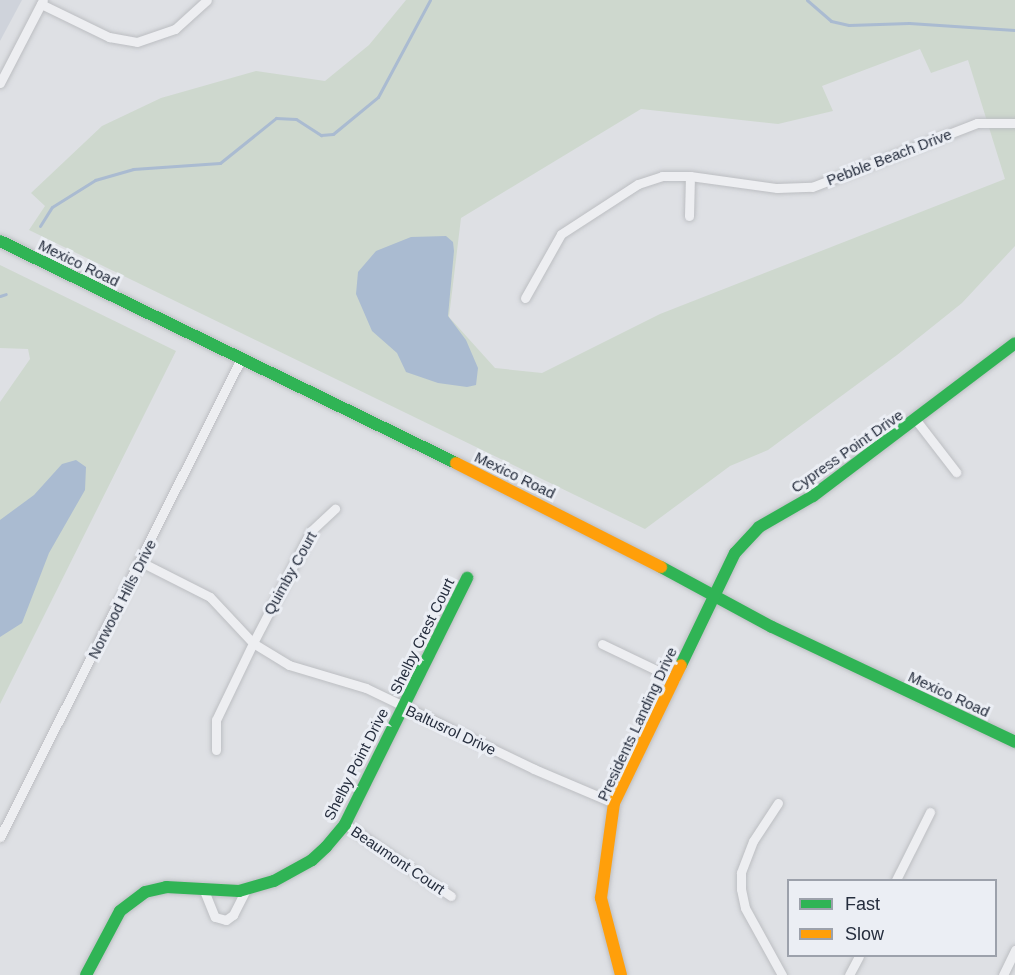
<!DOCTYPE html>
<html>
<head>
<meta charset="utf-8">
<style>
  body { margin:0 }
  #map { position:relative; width:1015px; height:975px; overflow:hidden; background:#dee0e4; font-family:Helvetica,sans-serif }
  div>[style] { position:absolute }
  .built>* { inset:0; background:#cfd3db }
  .green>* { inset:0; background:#ced8ce }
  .water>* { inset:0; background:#aabbd1 }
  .stream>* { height:3px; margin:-1.5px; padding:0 1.5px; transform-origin:1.5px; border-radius:1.5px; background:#aabbd1 }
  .roads { filter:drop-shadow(0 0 2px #bcbec2) drop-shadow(0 0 2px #bcbec2) }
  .street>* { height:9px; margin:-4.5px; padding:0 4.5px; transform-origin:4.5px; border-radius:4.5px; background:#edeef1 }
  .fast>* { height:12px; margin:-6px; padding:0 6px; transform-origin:6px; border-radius:6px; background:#30b455 }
  .slow>* { height:12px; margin:-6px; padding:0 6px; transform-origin:6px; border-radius:6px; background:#ff9f0a }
  span { translate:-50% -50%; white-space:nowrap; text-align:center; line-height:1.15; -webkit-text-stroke:6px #ebeef4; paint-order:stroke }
  .street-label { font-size:15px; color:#252d3d }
  .legend { position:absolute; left:787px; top:879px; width:210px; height:78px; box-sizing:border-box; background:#ebeef4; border:2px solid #9ca1ab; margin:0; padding:8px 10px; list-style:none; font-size:18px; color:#252d3d }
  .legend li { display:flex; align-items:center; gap:12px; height:30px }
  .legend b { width:30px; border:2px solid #9ca1ab }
</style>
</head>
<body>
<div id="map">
  <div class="built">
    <i style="clip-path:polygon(0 0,22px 0,0 41px)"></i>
  </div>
  <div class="green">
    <i style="clip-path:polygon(evenodd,406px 0,1015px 0,1015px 246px,962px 303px,897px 355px,768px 450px,730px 466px,645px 529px,29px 230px,45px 206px,31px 193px,102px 126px,161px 98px,256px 71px,325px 81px,369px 45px,406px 0,920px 49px,931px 73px,968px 60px,1005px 179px,660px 314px,542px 373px,495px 368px,449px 317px,461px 218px,641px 109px,778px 124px,833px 111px,822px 86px,920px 49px)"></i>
    <i style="clip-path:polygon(0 265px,176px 351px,0 704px,0 402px,30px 359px,28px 349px,0 348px)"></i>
  </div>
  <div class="water">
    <i style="clip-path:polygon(446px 236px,453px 242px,454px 251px,448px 316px,466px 340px,478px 368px,476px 385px,467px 387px,438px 383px,406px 372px,397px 353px,372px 331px,356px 294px,358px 272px,376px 251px,411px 237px)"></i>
    <i style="clip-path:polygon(76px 460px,86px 467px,85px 490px,49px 553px,22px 623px,0 637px,0 520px,34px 495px,62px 464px)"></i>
  </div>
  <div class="stream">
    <i style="left:807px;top:0;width:32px;rotate:41deg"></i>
    <i style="left:831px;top:21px;width:18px;rotate:13deg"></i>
    <i style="left:849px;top:25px;width:60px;rotate:-1.9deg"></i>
    <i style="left:909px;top:23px;width:106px;rotate:3.8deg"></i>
    <i style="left:40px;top:226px;width:22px;rotate:-58deg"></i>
    <i style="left:52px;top:207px;width:51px;rotate:-32.1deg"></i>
    <i style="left:95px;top:180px;width:40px;rotate:-16deg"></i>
    <i style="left:133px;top:169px;width:87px;rotate:-3.9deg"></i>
    <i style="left:220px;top:163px;width:72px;rotate:-38.8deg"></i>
    <i style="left:276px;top:118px;width:20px;rotate:3deg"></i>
    <i style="left:296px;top:119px;width:30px;rotate:33deg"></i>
    <i style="left:321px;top:135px;width:12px;rotate:-5deg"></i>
    <i style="left:333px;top:134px;width:58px;rotate:-39.4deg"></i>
    <i style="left:378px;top:97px;width:110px;rotate:-61.8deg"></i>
    <i style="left:0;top:296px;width:6px;rotate:-18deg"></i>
  </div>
  <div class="roads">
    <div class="street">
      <i style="left:41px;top:4px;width:76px;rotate:25.9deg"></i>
      <i style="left:109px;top:37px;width:28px;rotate:10deg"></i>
      <i style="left:137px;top:42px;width:40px;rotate:-18.9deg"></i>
      <i style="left:175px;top:29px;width:43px;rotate:-42.2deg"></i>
      <i style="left:0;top:83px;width:93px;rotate:-62.6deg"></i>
      <i style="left:689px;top:216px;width:40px;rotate:-88.6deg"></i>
      <i style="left:525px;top:298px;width:73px;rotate:-60.6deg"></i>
      <i style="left:561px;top:234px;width:92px;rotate:-33deg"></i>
      <i style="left:638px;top:184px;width:25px;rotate:-18deg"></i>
      <i style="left:662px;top:176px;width:28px"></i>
      <i style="left:690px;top:176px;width:88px;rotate:7.9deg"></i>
      <i style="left:777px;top:188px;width:35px;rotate:-2deg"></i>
      <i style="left:812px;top:187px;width:177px;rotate:-21.2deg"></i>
      <i style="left:977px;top:123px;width:38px"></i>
      <i style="left:916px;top:420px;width:66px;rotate:52.4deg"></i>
      <i style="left:141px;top:562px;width:77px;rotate:26.9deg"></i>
      <i style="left:210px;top:597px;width:63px;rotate:46.9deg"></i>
      <i style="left:253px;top:643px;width:42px;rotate:31.4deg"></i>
      <i style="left:289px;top:665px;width:80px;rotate:16.6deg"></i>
      <i style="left:366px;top:688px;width:187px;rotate:25.7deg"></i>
      <i style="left:534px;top:769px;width:87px;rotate:23deg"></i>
      <i style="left:602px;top:644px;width:81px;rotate:25.6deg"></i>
      <i style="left:216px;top:750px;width:30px;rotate:-90deg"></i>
      <i style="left:216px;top:720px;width:85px;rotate:-64.3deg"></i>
      <i style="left:253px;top:643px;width:126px;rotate:-62.6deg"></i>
      <i style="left:311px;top:531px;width:33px;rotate:-43deg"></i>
      <i style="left:778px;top:803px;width:45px;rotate:123.3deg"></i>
      <i style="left:753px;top:841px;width:34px;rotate:111deg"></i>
      <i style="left:741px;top:873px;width:16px;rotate:90deg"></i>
      <i style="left:741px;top:889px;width:19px;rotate:78deg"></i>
      <i style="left:745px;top:908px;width:77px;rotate:61.1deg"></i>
      <i style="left:345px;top:824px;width:128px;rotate:34.2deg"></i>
      <i style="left:0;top:837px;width:535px;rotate:-63.24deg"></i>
      <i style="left:896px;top:880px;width:76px;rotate:-63.4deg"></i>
      <i style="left:203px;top:888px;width:31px;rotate:68deg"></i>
      <i style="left:215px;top:917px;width:11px;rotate:15deg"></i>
      <i style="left:226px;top:920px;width:9px;rotate:-36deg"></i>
      <i style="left:233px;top:915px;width:29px;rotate:-63deg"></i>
      <i style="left:849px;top:975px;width:21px;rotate:-62deg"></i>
      <i style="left:1003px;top:975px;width:28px;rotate:-64deg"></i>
    </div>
    <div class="fast">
      <i style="left:0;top:241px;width:507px;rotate:25.96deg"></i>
      <i style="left:661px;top:567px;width:126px;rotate:28.4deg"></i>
      <i style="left:772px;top:627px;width:269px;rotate:25.3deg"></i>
      <i style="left:681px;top:665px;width:124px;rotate:-64.3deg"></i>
      <i style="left:735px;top:553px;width:35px;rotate:-47deg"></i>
      <i style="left:759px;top:527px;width:62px;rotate:-29.9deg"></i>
      <i style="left:813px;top:496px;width:253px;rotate:-37.1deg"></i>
      <i style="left:86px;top:975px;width:72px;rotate:-62deg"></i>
      <i style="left:120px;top:911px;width:31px;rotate:-37deg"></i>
      <i style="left:145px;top:892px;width:22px;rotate:-13deg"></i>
      <i style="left:166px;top:887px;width:73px;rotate:3.1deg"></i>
      <i style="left:239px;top:891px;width:36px;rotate:-16deg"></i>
      <i style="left:274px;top:881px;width:43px;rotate:-28.9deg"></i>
      <i style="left:312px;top:860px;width:19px;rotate:-43deg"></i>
      <i style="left:326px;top:847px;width:30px;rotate:-50deg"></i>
      <i style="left:345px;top:824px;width:275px;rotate:-63.6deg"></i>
    </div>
    <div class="slow">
      <i style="left:456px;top:463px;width:230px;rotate:26.9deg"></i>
      <i style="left:621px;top:975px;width:80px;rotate:-104.6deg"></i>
      <i style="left:601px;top:898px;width:96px;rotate:-82.2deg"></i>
      <i style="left:614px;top:803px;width:153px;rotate:-64.1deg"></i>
    </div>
  </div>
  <div class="street-label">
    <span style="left:889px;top:157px;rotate:-21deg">Pebble Beach Drive</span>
    <span style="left:79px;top:263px;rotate:26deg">Mexico Road</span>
    <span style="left:847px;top:451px;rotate:-35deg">Cypress Point Drive</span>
    <span style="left:515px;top:475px;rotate:26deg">Mexico Road</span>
    <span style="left:290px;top:573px;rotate:-61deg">Quimby Court</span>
    <span style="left:122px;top:599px;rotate:-63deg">Norwood Hills Drive</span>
    <span style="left:422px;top:636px;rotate:-64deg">Shelby Crest Court</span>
    <span style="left:949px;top:694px;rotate:25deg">Mexico Road</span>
    <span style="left:637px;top:724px;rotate:-65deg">Presidents Landing Drive</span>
    <span style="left:451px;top:730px;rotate:25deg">Baltusrol Drive</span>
    <span style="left:356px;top:764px;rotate:-63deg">Shelby Point Drive</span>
    <span style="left:398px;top:860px;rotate:34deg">Beaumont Court</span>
  </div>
  <ul class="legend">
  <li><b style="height:8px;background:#30b455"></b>Fast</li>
  <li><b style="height:8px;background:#ff9f0a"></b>Slow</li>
  </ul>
</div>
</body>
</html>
